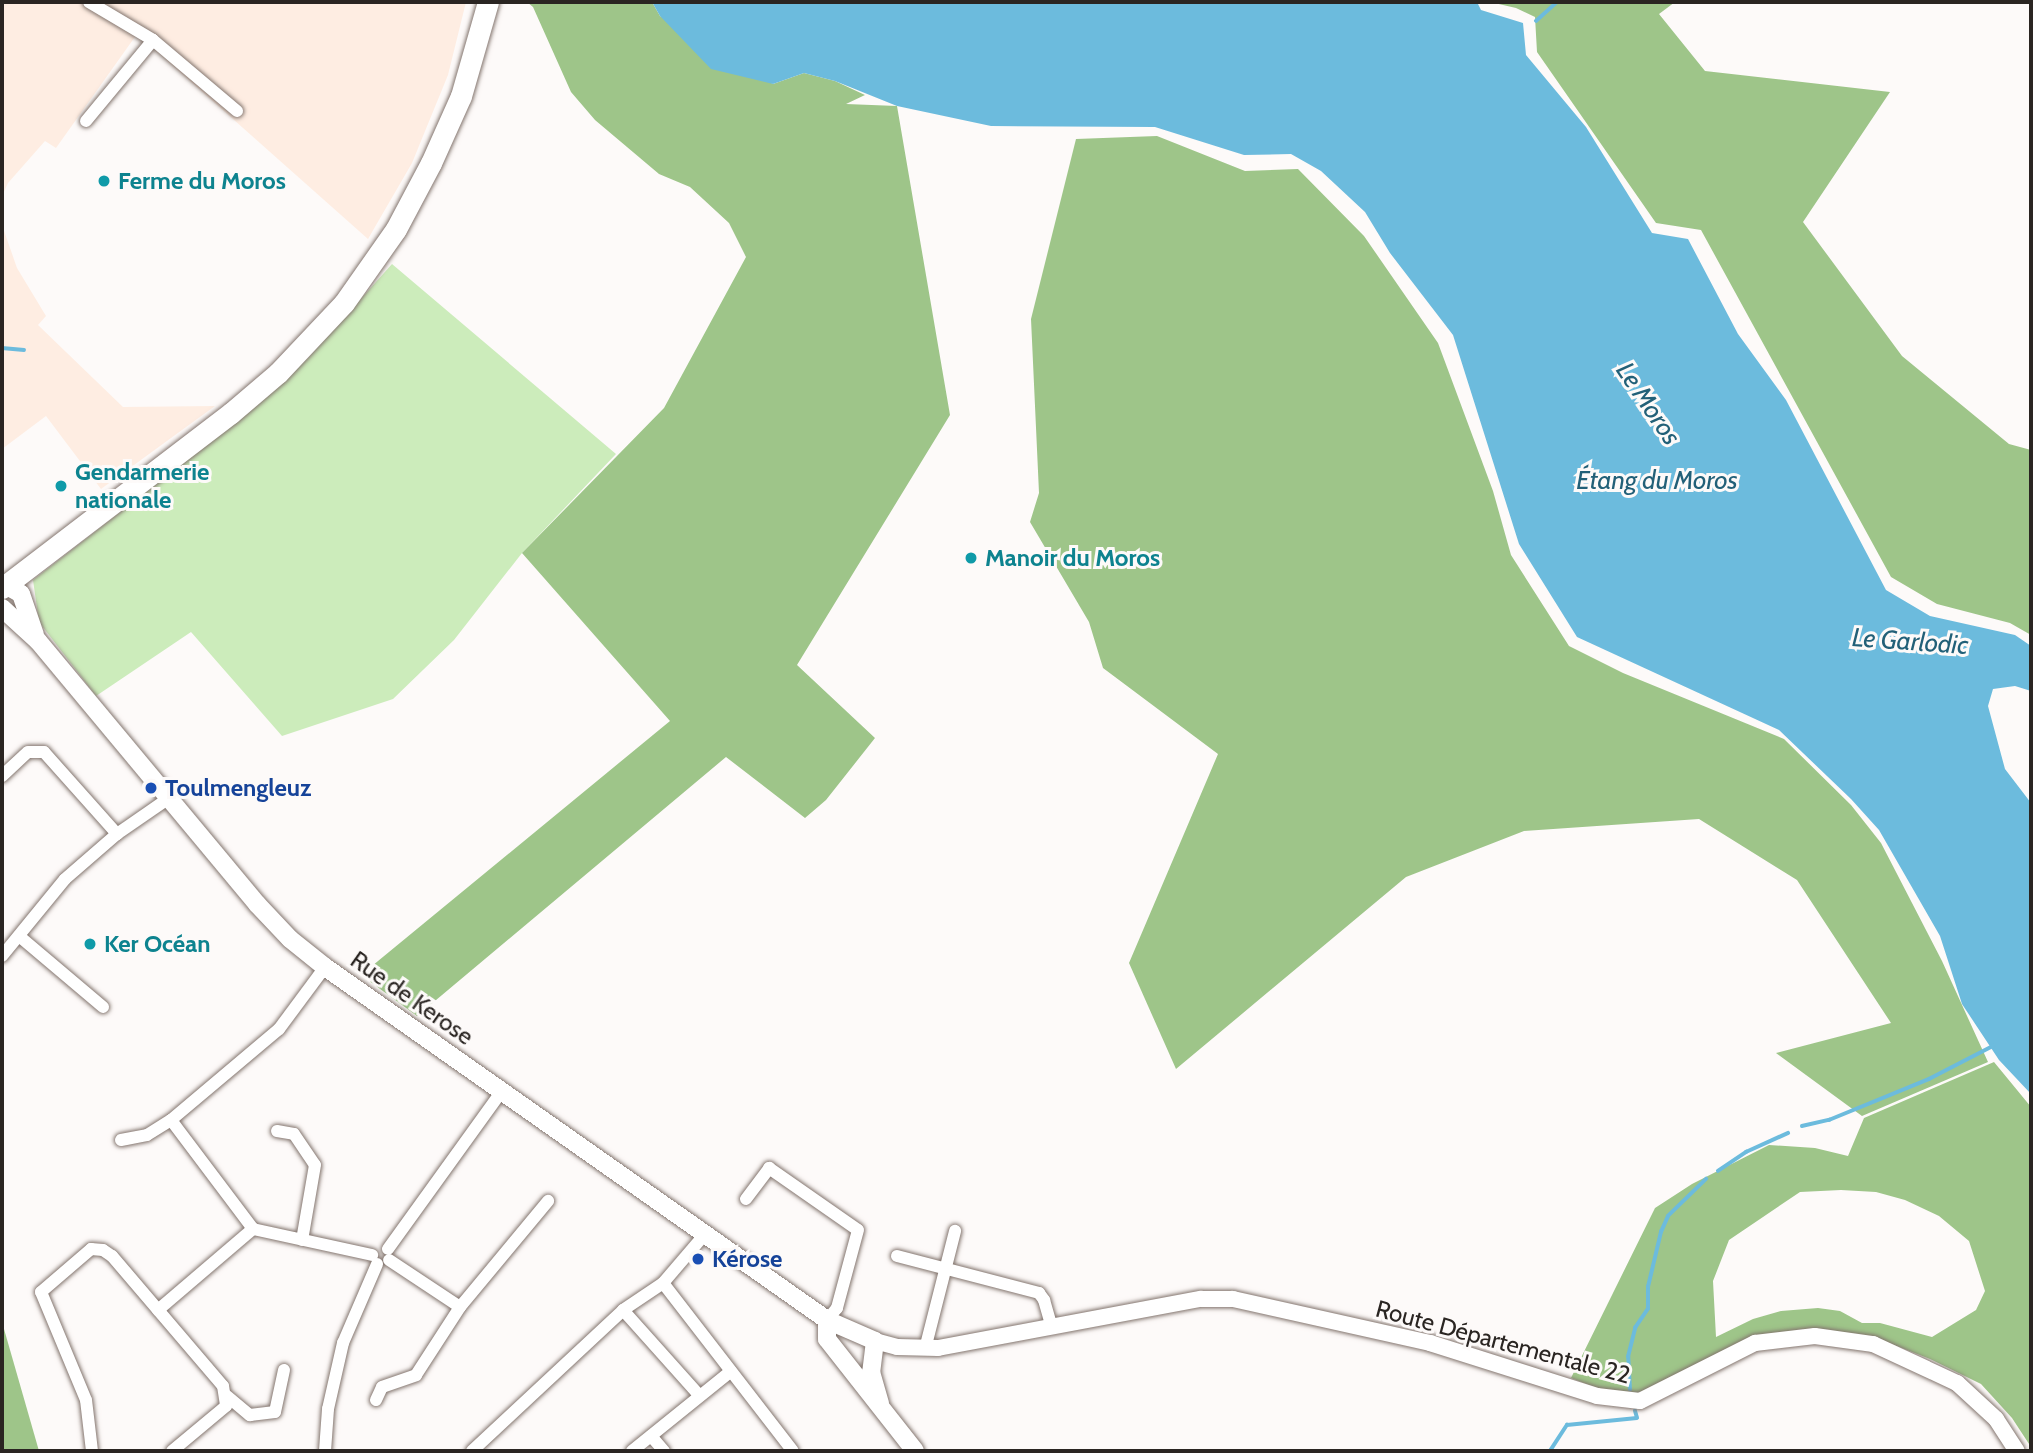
<!DOCTYPE html>
<html>
<head>
<meta charset="utf-8">
<style>
  body { margin:0 }
  #map { position:relative; width:2033px; height:1453px; overflow:hidden; background:#fdfaf9; font-family:Cabin,sans-serif }
  div>[style] { position:absolute }
  .industrial>* { inset:0; background:#feede2 }
  .green>* { inset:0; background:#ccecbb }
  .forest>* { inset:0; background:#9ec589 }
  .water>* { inset:0; background:#6cbbdd }
  .stream>* { height:3.5px; margin:-1.75px; padding:0 1.75px; transform-origin:1.75px; border-radius:1.75px; background:#6cbbdd }
  .roads { filter:drop-shadow(0 0 2px #83756e) drop-shadow(0 0 2px #83756e) }
  .minor>* { height:12px; margin:-6px; padding:0 6px; transform-origin:6px; border-radius:6px; background:#fff }
  .tertiary>* { height:16px; margin:-8px; padding:0 8px; transform-origin:8px; border-radius:8px; background:#fff }
  .secondary>* { height:18px; margin:-9px; padding:0 9px; transform-origin:9px; border-radius:9px; background:#fff }
  .primary>* { height:21px; margin:-10.5px; padding:0 10.5px; transform-origin:10.5px; border-radius:10.5px; background:#fff }
  .dots>* { width:19px; height:19px; translate:-50% -50%; box-sizing:border-box; border:4px solid #fdfaf9; border-radius:50% }
  span { translate:-50% -50%; white-space:nowrap; text-align:center; line-height:1.15; -webkit-text-stroke:6px #fdfaf9; paint-order:stroke }
  .culture-label { font-size:24px; color:#0d838f; font-weight:700 }
  .left { translate:0 -50%; text-align:left }
  .transit-label { font-size:24px; color:#164399; font-weight:700 }
  .street-label { font-size:24px; color:#2a2522 }
  .water-label { font-size:26px; color:#226078; font-style:italic }
  .frame { position:absolute; inset:0; border:4px solid #2a2522; pointer-events:none }
</style>
</head>
<body>
<div id="map">
  <div class="industrial">
    <i style="clip-path:polygon(2px 2px,466px 2px,448px 75px,412px 163px,368px 239px,137px 34px,56px 148px,45px 141px,8px 183px,2px 196px)"></i>
    <i style="clip-path:polygon(2px 225px,17px 268px,46px 316px,38px 325px,123px 407px,215px 406px,101px 489px,46px 416px,2px 449px)"></i>
  </div>
  <div class="green">
    <i style="clip-path:polygon(392px 264px,616px 454px,522px 553px,454px 640px,393px 699px,282px 736px,191px 632px,96px 696px,39px 622px,33px 580px,200px 450px,308px 358px)"></i>
  </div>
  <div class="forest">
    <i style="clip-path:polygon(527px 2px,652px 2px,660px 16px,773px 84px,804px 73px,835px 81px,865px 95px,846px 104px,897px 106px,950px 415px,797px 665px,875px 738px,826px 800px,805px 818px,726px 757px,417px 1016px,361px 975px,670px 721px,522px 553px,664px 408px,746px 257px,729px 223px,690px 187px,659px 174px,595px 120px,571px 92px,533px 7px)"></i>
    <i style="clip-path:polygon(1490px 2px,1675px 2px,1659px 14px,1705px 71px,1890px 92px,1803px 222px,1902px 356px,2009px 444px,2031px 450px,2031px 635px,2010px 623px,1937px 604px,1891px 577px,1701px 230px,1656px 223px,1537px 52px,1535px 17px,1516px 8px)"></i>
    <i style="clip-path:polygon(1157px 136px,1245px 171px,1298px 169px,1364px 236px,1438px 343px,1493px 491px,1511px 555px,1569px 646px,1623px 673px,1784px 739px,1851px 805px,1881px 843px,1942px 961px,1988px 1062px,1862px 1116px,1776px 1053px,1891px 1023px,1797px 880px,1699px 819px,1524px 831px,1406px 877px,1176px 1069px,1129px 963px,1218px 754px,1103px 668px,1089px 622px,1030px 522px,1039px 493px,1031px 319px,1076px 139px)"></i>
    <i style="clip-path:polygon(evenodd,1994px 1062px,2031px 1107px,2031px 1447px,2012px 1418px,1981px 1384px,1930px 1359px,1889px 1343px,1843px 1333px,1806px 1329px,1778px 1335px,1658px 1395px,1607px 1392px,1571px 1378px,1655px 1208px,1692px 1184px,1769px 1145px,1815px 1148px,1848px 1156px,1864px 1118px,1994px 1062px,1841px 1190px,1876px 1192px,1905px 1200px,1939px 1216px,1969px 1241px,1985px 1291px,1976px 1310px,1932px 1337px,1880px 1323px,1862px 1323px,1840px 1311px,1818px 1308px,1781px 1311px,1753px 1319px,1716px 1337px,1713px 1281px,1729px 1240px,1800px 1192px,1841px 1190px)"></i>
    <i style="clip-path:polygon(2px 1322px,39px 1451px,2px 1451px)"></i>
  </div>
  <div class="water">
    <i style="clip-path:polygon(652px 2px,1477px 2px,1481px 10px,1523px 23px,1526px 55px,1586px 127px,1652px 233px,1688px 239px,1738px 334px,1786px 400px,1886px 590px,1930px 616px,2015px 635px,2031px 646px,2031px 691px,2015px 686px,1993px 689px,1988px 706px,2005px 769px,2031px 803px,2031px 1094px,1999px 1060px,1962px 1004px,1940px 936px,1879px 830px,1851px 799px,1779px 730px,1577px 637px,1519px 544px,1453px 335px,1390px 253px,1365px 212px,1321px 171px,1291px 154px,1244px 155px,1155px 127px,991px 126px,897px 106px,835px 81px,804px 73px,773px 84px,711px 69px,660px 16px)"></i>
  </div>
  <div class="stream">
    <i style="left:1536px;top:21px;width:28px;rotate:-42deg"></i>
    <i style="left:2px;top:348px;width:22px;rotate:5deg"></i>
    <i style="left:1802px;top:1126px;width:28px;rotate:-13deg"></i>
    <i style="left:1829px;top:1120px;width:108px;rotate:-22.3deg"></i>
    <i style="left:1929px;top:1079px;width:72px;rotate:-27.3deg"></i>
    <i style="left:1718px;top:1171px;width:34px;rotate:-34deg"></i>
    <i style="left:1746px;top:1152px;width:46px;rotate:-24.3deg"></i>
    <i style="left:1630px;top:1390px;width:33px;rotate:-93deg"></i>
    <i style="left:1628px;top:1357px;width:30px;rotate:-76deg"></i>
    <i style="left:1635px;top:1328px;width:23px;rotate:-56deg"></i>
    <i style="left:1648px;top:1309px;width:22px;rotate:-90deg"></i>
    <i style="left:1648px;top:1287px;width:57px;rotate:-76.7deg"></i>
    <i style="left:1661px;top:1232px;width:17px;rotate:-66deg"></i>
    <i style="left:1668px;top:1216px;width:53px;rotate:-44.2deg"></i>
    <i style="left:1550px;top:1451px;width:31px;rotate:-57deg"></i>
    <i style="left:1567px;top:1425px;width:70px;rotate:-5.7deg"></i>
    <i style="left:1637px;top:1418px;width:7px;rotate:-106deg"></i>
  </div>
  <div class="roads">
    <div class="minor">
      <i style="left:89px;top:2px;width:74px;rotate:30.7deg"></i>
      <i style="left:153px;top:40px;width:110px;rotate:40.2deg"></i>
      <i style="left:86px;top:121px;width:105px;rotate:-50.4deg"></i>
      <i style="left:2px;top:776px;width:35px;rotate:-43deg"></i>
      <i style="left:28px;top:752px;width:16px"></i>
      <i style="left:44px;top:752px;width:110px;rotate:48.3deg"></i>
      <i style="left:19px;top:936px;width:110px;rotate:40.2deg"></i>
      <i style="left:2px;top:956px;width:99px;rotate:-50.7deg"></i>
      <i style="left:65px;top:879px;width:69px;rotate:-40.9deg"></i>
      <i style="left:117px;top:834px;width:63px;rotate:-34.7deg"></i>
      <i style="left:171px;top:1120px;width:136px;rotate:53deg"></i>
      <i style="left:253px;top:1229px;width:122px;rotate:12.3deg"></i>
      <i style="left:277px;top:1131px;width:17px;rotate:10deg"></i>
      <i style="left:294px;top:1134px;width:37px;rotate:56deg"></i>
      <i style="left:315px;top:1165px;width:76px;rotate:99.8deg"></i>
      <i style="left:121px;top:1140px;width:26px;rotate:-11deg"></i>
      <i style="left:147px;top:1135px;width:28px;rotate:-32deg"></i>
      <i style="left:171px;top:1120px;width:141px;rotate:-40.1deg"></i>
      <i style="left:279px;top:1029px;width:77px;rotate:-53.4deg"></i>
      <i style="left:746px;top:1199px;width:39px;rotate:-53deg"></i>
      <i style="left:769px;top:1168px;width:108px;rotate:34.9deg"></i>
      <i style="left:858px;top:1230px;width:81px;rotate:105.1deg"></i>
      <i style="left:837px;top:1308px;width:16px;rotate:130deg"></i>
      <i style="left:388px;top:1249px;width:195px;rotate:-54.2deg"></i>
      <i style="left:897px;top:1256px;width:147px;rotate:14.6deg"></i>
      <i style="left:1039px;top:1293px;width:9px;rotate:54deg"></i>
      <i style="left:1044px;top:1300px;width:29px;rotate:74deg"></i>
      <i style="left:663px;top:1283px;width:212px;rotate:52.3deg"></i>
      <i style="left:460px;top:1307px;width:138px;rotate:-50.3deg"></i>
      <i style="left:158px;top:1310px;width:125px;rotate:-40.5deg"></i>
      <i style="left:623px;top:1310px;width:115px;rotate:48.2deg"></i>
      <i style="left:925px;top:1349px;width:122px;rotate:-75.7deg"></i>
      <i style="left:227px;top:1396px;width:30px;rotate:40deg"></i>
      <i style="left:250px;top:1415px;width:25px;rotate:-7deg"></i>
      <i style="left:275px;top:1412px;width:43px;rotate:-77.9deg"></i>
      <i style="left:376px;top:1400px;width:14px;rotate:-65deg"></i>
      <i style="left:382px;top:1387px;width:36px;rotate:-19deg"></i>
      <i style="left:416px;top:1375px;width:81px;rotate:-57.1deg"></i>
      <i style="left:460px;top:1307px;width:85px;rotate:-146.5deg"></i>
      <i style="left:651px;top:1436px;width:20px;rotate:49deg"></i>
      <i style="left:92px;top:1451px;width:51px;rotate:-96.7deg"></i>
      <i style="left:86px;top:1400px;width:117px;rotate:-112.6deg"></i>
      <i style="left:41px;top:1292px;width:66px;rotate:-40.7deg"></i>
      <i style="left:91px;top:1249px;width:12px;rotate:5deg"></i>
      <i style="left:103px;top:1250px;width:11px;rotate:34deg"></i>
      <i style="left:112px;top:1256px;width:171px;rotate:49.5deg"></i>
      <i style="left:223px;top:1386px;width:20px;rotate:81deg"></i>
      <i style="left:226px;top:1406px;width:70px;rotate:140.2deg"></i>
      <i style="left:325px;top:1451px;width:42px;rotate:-85.9deg"></i>
      <i style="left:328px;top:1409px;width:68px;rotate:-77.2deg"></i>
      <i style="left:343px;top:1343px;width:86px;rotate:-66.7deg"></i>
      <i style="left:472px;top:1451px;width:207px;rotate:-43deg"></i>
      <i style="left:623px;top:1310px;width:48px;rotate:-34deg"></i>
      <i style="left:663px;top:1283px;width:65px;rotate:-49.4deg"></i>
      <i style="left:632px;top:1451px;width:127px;rotate:-38.9deg"></i>
    </div>
    <div class="tertiary">
      <i style="left:875px;top:1341px;width:23px;rotate:15deg"></i>
      <i style="left:897px;top:1347px;width:41px;rotate:1.4deg"></i>
      <i style="left:938px;top:1348px;width:268px;rotate:-10.6deg"></i>
      <i style="left:1201px;top:1299px;width:32px"></i>
      <i style="left:1233px;top:1299px;width:202px;rotate:12.6deg"></i>
      <i style="left:1430px;top:1343px;width:175px;rotate:17.6deg"></i>
      <i style="left:1597px;top:1396px;width:43px;rotate:6.6deg"></i>
      <i style="left:1640px;top:1401px;width:129px;rotate:-26.8deg"></i>
      <i style="left:1755px;top:1343px;width:60px;rotate:-6.7deg"></i>
      <i style="left:1815px;top:1336px;width:59px;rotate:7.9deg"></i>
      <i style="left:1873px;top:1344px;width:93px;rotate:24.9deg"></i>
      <i style="left:1957px;top:1383px;width:53px;rotate:42.7deg"></i>
      <i style="left:1996px;top:1419px;width:38px;rotate:57deg"></i>
    </div>
    <div class="secondary">
      <i style="left:5px;top:585px;width:18px;rotate:29deg"></i>
      <i style="left:21px;top:594px;width:43px;rotate:71.1deg"></i>
      <i style="left:2px;top:608px;width:49px;rotate:42.5deg"></i>
      <i style="left:38px;top:641px;width:342px;rotate:50.2deg"></i>
      <i style="left:257px;top:904px;width:48px;rotate:46.7deg"></i>
      <i style="left:290px;top:939px;width:45px;rotate:38.7deg"></i>
      <i style="left:325px;top:967px;width:614px;rotate:35.11deg"></i>
      <i style="left:827px;top:1320px;width:52px;rotate:23.6deg"></i>
      <i style="left:875px;top:1341px;width:31px;rotate:97deg"></i>
      <i style="left:871px;top:1372px;width:33px;rotate:74deg"></i>
      <i style="left:827px;top:1320px;width:19px;rotate:90deg"></i>
      <i style="left:827px;top:1339px;width:142px;rotate:51.8deg"></i>
    </div>
    <div class="primary">
      <i style="left:2px;top:588px;width:288px;rotate:-37.4deg"></i>
      <i style="left:231px;top:413px;width:62px;rotate:-40.4deg"></i>
      <i style="left:278px;top:373px;width:96px;rotate:-46.7deg"></i>
      <i style="left:344px;top:303px;width:90px;rotate:-54.9deg"></i>
      <i style="left:396px;top:229px;width:75px;rotate:-62.1deg"></i>
      <i style="left:431px;top:163px;width:73px;rotate:-65.9deg"></i>
      <i style="left:461px;top:96px;width:98px;rotate:-74deg"></i>
    </div>
  </div>
  <div class="dots">
    <i style="left:104px;top:181px;background:#0f9aa8"></i>
    <i style="left:61px;top:486px;background:#0f9aa8"></i>
    <i style="left:971px;top:558px;background:#0f9aa8"></i>
    <i style="left:151px;top:788px;background:#1a4fb4"></i>
    <i style="left:90px;top:944px;background:#0f9aa8"></i>
    <i style="left:698px;top:1259px;background:#1a4fb4"></i>
  </div>
  <div class="culture-label">
    <span class="left" style="left:118px;top:181px">Ferme du Moros</span>
    <span class="left" style="left:75px;top:486px">Gendarmerie<br>nationale</span>
    <span class="left" style="left:985px;top:558px">Manoir du Moros</span>
    <span class="left" style="left:104px;top:944px">Ker Océan</span>
  </div>
  <div class="transit-label">
    <span class="left" style="left:165px;top:788px">Toulmengleuz</span>
    <span class="left" style="left:712px;top:1259px">Kérose</span>
  </div>
  <div class="street-label">
    <span style="left:412px;top:998px;rotate:35deg">Rue de Kerose</span>
    <span style="left:1503px;top:1342px;rotate:15deg">Route Départementale 22</span>
  </div>
  <div class="water-label">
    <span style="left:1648px;top:404px;rotate:56deg">Le Moros</span>
    <span style="left:1657px;top:481px">Étang du Moros</span>
    <span style="left:1910px;top:642px;rotate:4deg">Le Garlodic</span>
  </div>
  <div class="frame"></div>
</div>
</body>
</html>
